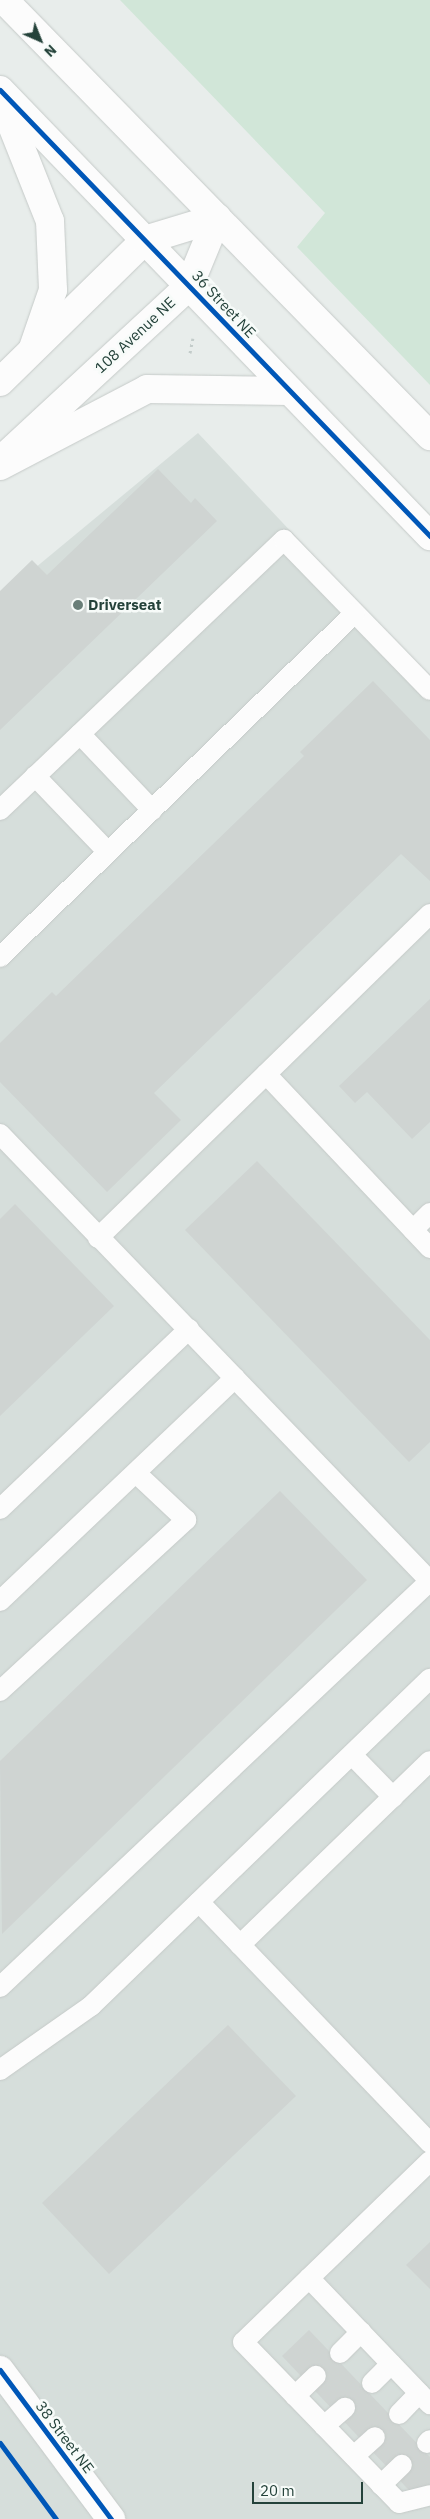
<!DOCTYPE html>
<html>
<head>
<meta charset="utf-8">
<style>
  body { margin:0 }
  #map { position:relative; width:430px; height:2519px; overflow:hidden; background:#e8edeb; font-family:"IBM Plex Sans",sans-serif }
  div>[style] { position:absolute }
  .built>* { inset:0; background:#d6dedb }
  .green>* { inset:0; background:#d1e6d8 }
  .building>* { inset:0; background:#cfd4d2 }
  .path>* { height:3px; margin-top:-1.5px; transform-origin:0; background:repeating-linear-gradient(90deg,#c3ccca 0 2.5px,transparent 0 6.5px) }
  .roads { filter:drop-shadow(0 0 1px #c5cac8) drop-shadow(0 0 1px #c5cac8) }
  .lane>* { height:20px; margin:-10px; padding:0 10px; transform-origin:10px; border-radius:10px; background:#fcfcfc }
  .street>* { height:28px; margin:-14px; padding:0 14px; transform-origin:14px; border-radius:14px; background:#fcfcfc }
  .secondary>* { height:28px; margin:-14px; padding:0 14px; transform-origin:14px; border-radius:14px; background:#fcfcfc }
  .cycleway>* { height:5px; margin:-2.5px; padding:0 2.5px; transform-origin:2.5px; border-radius:2.5px; background:#0057b8 }
  .dots>* { width:14px; height:14px; translate:-50% -50%; box-sizing:border-box; border:2px solid #f7fbf9; border-radius:50% }
  span { translate:-50% -50%; white-space:nowrap; text-align:center; line-height:1.15; -webkit-text-stroke:5px #f7fbf9; paint-order:stroke }
  .street-label { font-size:15px; color:#24423a }
  .poi-label { font-size:15px; color:#24423a; font-weight:700 }
  .left { translate:0 -50%; text-align:left }
  .north { position:absolute; left:15px; top:15px; width:50px; height:50px; -webkit-text-stroke:4px #f7fbf9; paint-order:stroke; rotate:136deg; font-size:14px; font-weight:700; line-height:20px; text-align:center; color:#24423a }
  .north::after { content:''; display:block; margin:auto; width:18px; height:22px; background:#24423a; clip-path:polygon(50% 0,100% 100%,50% 72%,0 100%) }
  .scale { position:absolute; left:252px; top:2482px; width:111px; height:22px; box-sizing:border-box; border:2px solid #24423a; border-top:0; padding-left:6px; font-size:15px; line-height:18px; white-space:nowrap; color:#24423a; -webkit-text-stroke:4px #f7fbf9; paint-order:stroke }
</style>
</head>
<body>
<div id="map">
  <div class="built">
    <i style="clip-path:polygon(198px 433px,430px 679px,430px 2519px,0 2519px,0 597px)"></i>
  </div>
  <div class="green">
    <i style="clip-path:polygon(120px 0,430px 0,430px 385px,297px 247px,325px 213px)"></i>
  </div>
  <div class="building">
    <i style="clip-path:polygon(158px 469px,191px 503px,195px 498px,217px 521px,0 730px,0 591px,32px 560px,47px 575px)"></i>
    <i style="clip-path:polygon(373px 681px,430px 740px,430px 881px,401px 854px,154px 1093px,181px 1120px,107px 1192px,0 1082px,0 1043px,52px 992px,56px 996px,304px 756px,300px 752px)"></i>
    <i style="clip-path:polygon(430px 999px,430px 1122px,412px 1139px,367px 1092px,355px 1103px,339px 1086px)"></i>
    <i style="clip-path:polygon(257px 1161px,430px 1340px,430px 1442px,409px 1462px,185px 1230px)"></i>
    <i style="clip-path:polygon(15px 1204px,114px 1306px,0 1416px,0 1219px)"></i>
    <i style="clip-path:polygon(280px 1491px,367px 1580px,2px 1934px,0 1761px)"></i>
    <i style="clip-path:polygon(228px 2025px,296px 2096px,109px 2274px,42px 2203px)"></i>
    <i style="clip-path:polygon(430px 2242px,430px 2289px,406px 2265px)"></i>
    <i style="clip-path:polygon(309px 2330px,430px 2457px,430px 2498px,423px 2505px,282px 2356px)"></i>
  </div>
  <div class="path">
    <i style="left:190px;top:353px;width:15px;rotate:-79deg"></i>
  </div>
  <div class="roads">
    <div class="lane">
      <i style="left:80px;top:734px;width:105px;rotate:46.5deg"></i>
      <i style="left:35px;top:776px;width:105px;rotate:46.2deg"></i>
      <i style="left:0;top:810px;width:392px;rotate:-43.6deg"></i>
      <i style="left:284px;top:540px;width:209px;rotate:45.8deg"></i>
      <i style="left:0;top:957px;width:494px;rotate:-44.1deg"></i>
      <i style="left:266px;top:1074px;width:239px;rotate:46.7deg"></i>
      <i style="left:0;top:1134px;width:620px;rotate:46.11deg"></i>
      <i style="left:413px;top:1230px;width:24px;rotate:-45deg"></i>
      <i style="left:98px;top:1238px;width:464px;rotate:-44.3deg"></i>
      <i style="left:0;top:1509px;width:261px;rotate:-43.6deg"></i>
      <i style="left:0;top:1601px;width:324px;rotate:-43.5deg"></i>
      <i style="left:0;top:1691px;width:253px;rotate:-42.6deg"></i>
      <i style="left:186px;top:1520px;width:69px;rotate:-136.8deg"></i>
      <i style="left:352px;top:1755px;width:59px;rotate:45.7deg"></i>
      <i style="left:199px;top:1902px;width:334px;rotate:46.2deg"></i>
      <i style="left:240px;top:1945px;width:264px;rotate:-44.1deg"></i>
      <i style="left:0;top:1987px;width:591px;rotate:-43.36deg"></i>
      <i style="left:0;top:2070px;width:111px;rotate:-35.1deg"></i>
      <i style="left:91px;top:2006px;width:471px;rotate:-44deg"></i>
      <i style="left:430px;top:2161px;width:260px;rotate:135.9deg"></i>
      <i style="left:243px;top:2342px;width:224px;rotate:45.9deg"></i>
      <i style="left:399px;top:2503px;width:32px;rotate:-14deg"></i>
      <i style="left:309px;top:2278px;width:175px;rotate:46.2deg"></i>
      <i style="left:340px;top:2353px;width:30px;rotate:-45deg"></i>
      <i style="left:372px;top:2383px;width:27px;rotate:-45deg"></i>
      <i style="left:295px;top:2396px;width:29px;rotate:-44deg"></i>
      <i style="left:399px;top:2414px;width:29px;rotate:-46deg"></i>
      <i style="left:324px;top:2426px;width:28px;rotate:-41deg"></i>
      <i style="left:427px;top:2443px;width:4px;rotate:-45deg"></i>
      <i style="left:354px;top:2456px;width:28px;rotate:-42deg"></i>
      <i style="left:381px;top:2485px;width:29px;rotate:-44deg"></i>
    </div>
    <div class="street">
      <i style="left:0;top:382px;width:203px;rotate:-44.4deg"></i>
      <i style="left:145px;top:240px;width:75px;rotate:-17deg"></i>
      <i style="left:0;top:461px;width:258px;rotate:-42.8deg"></i>
      <i style="left:189px;top:286px;width:74px;rotate:-67.6deg"></i>
      <i style="left:0;top:2370px;width:186px;rotate:53.3deg"></i>
    </div>
    <div class="secondary">
      <i style="left:4px;top:0;width:610px;rotate:45.66deg"></i>
      <i style="left:0;top:90px;width:620px;rotate:46.05deg"></i>
      <i style="left:1px;top:98px;width:132px;rotate:68.3deg"></i>
      <i style="left:50px;top:221px;width:69px;rotate:87.5deg"></i>
      <i style="left:53px;top:290px;width:61px;rotate:109deg"></i>
      <i style="left:0;top:466px;width:166px;rotate:-27.6deg"></i>
      <i style="left:147px;top:389px;width:142px;rotate:0.8deg"></i>
    </div>
  </div>
  <div class="cycleway">
    <i style="left:0;top:90px;width:620px;rotate:46.05deg"></i>
    <i style="left:0;top:2370px;width:186px;rotate:53.3deg"></i>
    <i style="left:0;top:2443px;width:94px;rotate:53.6deg"></i>
  </div>
  <div class="dots">
    <i style="left:78px;top:605px;background:#697e78"></i>
  </div>
  <div class="street-label">
    <span style="left:224px;top:304px;rotate:47deg">36 Street NE</span>
    <span style="left:135px;top:335px;rotate:-43deg">108 Avenue NE</span>
    <span style="left:65px;top:2437px;rotate:53deg">38 Street NE</span>
  </div>
  <div class="poi-label">
    <span class="left" style="left:88px;top:605px">Driverseat</span>
  </div>
  <div class="north">N</div>
  <div class="scale">20 m</div>
</div>
</body>
</html>
